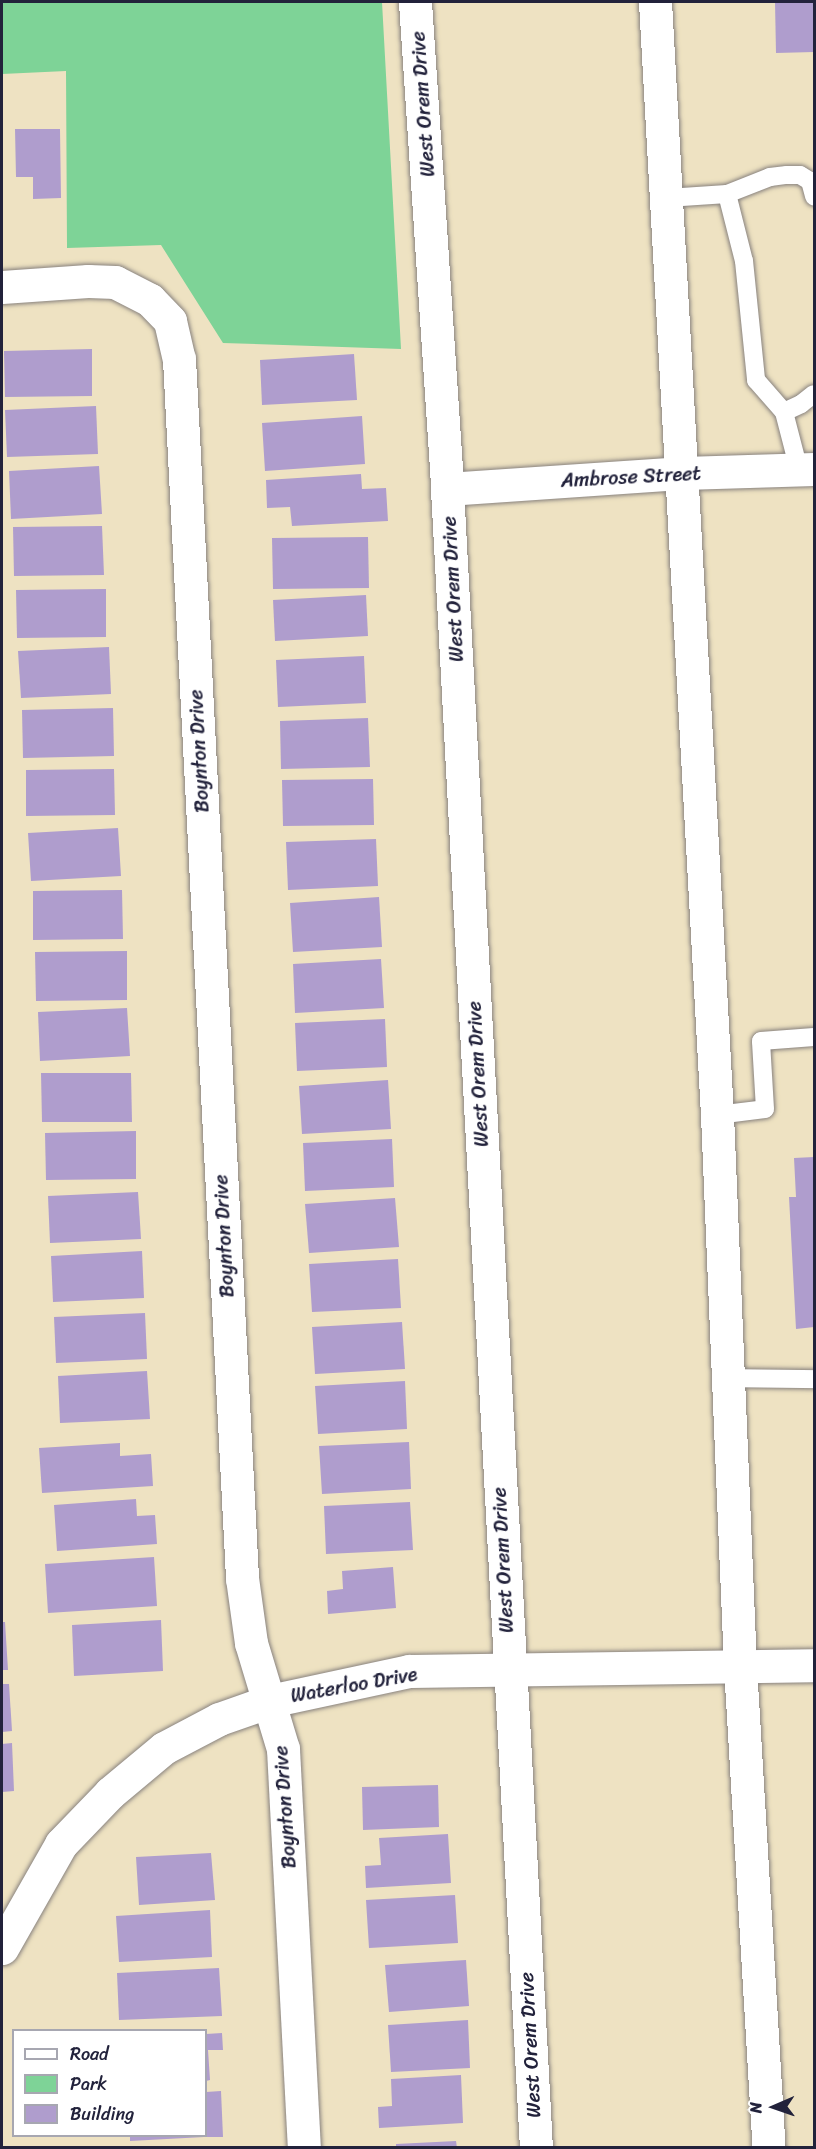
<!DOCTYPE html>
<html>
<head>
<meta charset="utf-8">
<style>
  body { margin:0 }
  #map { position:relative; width:816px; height:2149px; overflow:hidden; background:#eee2c2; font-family:Sriracha,sans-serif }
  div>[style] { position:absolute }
  .green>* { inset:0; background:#7ed397 }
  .building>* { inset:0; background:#af9dcd }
  .roads { filter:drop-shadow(0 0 2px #88827e) drop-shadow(0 0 2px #88827e) }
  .service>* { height:18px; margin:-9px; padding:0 9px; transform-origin:9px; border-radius:9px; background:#fff }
  .minor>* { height:33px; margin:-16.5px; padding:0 16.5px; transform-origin:16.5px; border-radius:16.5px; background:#fff }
  .secondary>* { height:33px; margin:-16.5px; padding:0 16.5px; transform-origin:16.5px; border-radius:16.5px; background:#fff }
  span { translate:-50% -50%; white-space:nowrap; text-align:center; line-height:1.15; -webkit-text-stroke:4.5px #fff; paint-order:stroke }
  .street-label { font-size:20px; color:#22223b }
  .frame { position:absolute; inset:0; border:3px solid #22223b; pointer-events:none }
  .legend { position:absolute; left:12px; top:2029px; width:195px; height:108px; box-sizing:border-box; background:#fff; border:2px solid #a7a7b1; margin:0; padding:8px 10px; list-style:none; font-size:18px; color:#22223b }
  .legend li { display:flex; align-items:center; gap:12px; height:30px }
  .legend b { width:30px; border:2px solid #a7a7b1 }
  .north { position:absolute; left:744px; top:2077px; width:60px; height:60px; -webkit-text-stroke:4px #fff; paint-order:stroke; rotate:268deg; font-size:16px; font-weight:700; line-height:24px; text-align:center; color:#22223b }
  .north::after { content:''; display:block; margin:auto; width:21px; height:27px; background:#22223b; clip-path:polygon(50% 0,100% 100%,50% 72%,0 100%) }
</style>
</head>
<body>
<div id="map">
  <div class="green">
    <i style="clip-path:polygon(2px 2px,382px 2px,401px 349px,223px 343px,161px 245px,67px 248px,66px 71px,2px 74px)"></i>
  </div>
  <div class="building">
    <i style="clip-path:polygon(775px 2px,814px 2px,814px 52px,776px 53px)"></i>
    <i style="clip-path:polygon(15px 129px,60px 129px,61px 198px,33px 199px,33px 177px,16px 177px)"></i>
    <i style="clip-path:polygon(92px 349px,92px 396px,5px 397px,4px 351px)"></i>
    <i style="clip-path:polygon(354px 354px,357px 400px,262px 405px,260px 360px)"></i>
    <i style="clip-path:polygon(96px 406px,98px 454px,7px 457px,5px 410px)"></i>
    <i style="clip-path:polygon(362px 416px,365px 464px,265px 471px,262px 423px)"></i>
    <i style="clip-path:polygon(99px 466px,102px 514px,11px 519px,9px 471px)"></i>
    <i style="clip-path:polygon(361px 474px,362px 489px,386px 488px,388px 521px,292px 526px,290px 507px,267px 508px,266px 480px)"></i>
    <i style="clip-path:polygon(102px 526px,104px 575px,14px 576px,13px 527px)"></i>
    <i style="clip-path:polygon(368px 537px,369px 588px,273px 589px,272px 538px)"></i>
    <i style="clip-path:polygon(106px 589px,106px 637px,17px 638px,16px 590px)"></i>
    <i style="clip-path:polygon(366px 595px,368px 636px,275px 641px,273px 600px)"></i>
    <i style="clip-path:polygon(109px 647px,111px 694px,21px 698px,18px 651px)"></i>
    <i style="clip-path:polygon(364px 656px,366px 703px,278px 707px,276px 660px)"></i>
    <i style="clip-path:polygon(113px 708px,114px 756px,23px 758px,22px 710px)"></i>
    <i style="clip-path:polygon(368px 718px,370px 767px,281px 769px,280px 721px)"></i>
    <i style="clip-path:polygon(114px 769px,115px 815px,26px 816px,26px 770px)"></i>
    <i style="clip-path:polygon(373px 779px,374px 825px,283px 826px,282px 780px)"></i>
    <i style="clip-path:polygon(118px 828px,121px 876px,31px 881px,28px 833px)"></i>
    <i style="clip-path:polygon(376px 839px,378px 886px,288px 890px,286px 842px)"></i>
    <i style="clip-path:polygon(122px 890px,123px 939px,33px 940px,33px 891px)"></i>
    <i style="clip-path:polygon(379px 897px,382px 947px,293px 952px,290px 903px)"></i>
    <i style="clip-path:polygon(127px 951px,127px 1000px,36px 1001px,35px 952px)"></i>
    <i style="clip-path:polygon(381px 959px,384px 1008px,295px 1013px,293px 964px)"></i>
    <i style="clip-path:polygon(127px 1008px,130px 1056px,40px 1061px,38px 1012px)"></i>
    <i style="clip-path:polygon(385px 1019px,387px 1067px,297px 1071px,295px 1023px)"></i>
    <i style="clip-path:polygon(41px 1073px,131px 1073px,132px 1122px,42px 1122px)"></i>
    <i style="clip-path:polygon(388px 1080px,391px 1129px,302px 1134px,299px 1086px)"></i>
    <i style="clip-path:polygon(136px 1131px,136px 1179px,46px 1180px,45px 1133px)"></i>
    <i style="clip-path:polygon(392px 1139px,394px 1187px,305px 1191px,303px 1143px)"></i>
    <i style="clip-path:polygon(814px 1157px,814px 1327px,796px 1329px,789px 1197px,796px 1197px,794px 1158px)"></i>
    <i style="clip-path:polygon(138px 1192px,141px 1239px,50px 1243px,48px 1196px)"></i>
    <i style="clip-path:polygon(395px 1198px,399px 1247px,309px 1253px,305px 1204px)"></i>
    <i style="clip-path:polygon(142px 1251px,144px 1298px,53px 1302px,51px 1256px)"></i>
    <i style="clip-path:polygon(398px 1259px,401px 1308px,312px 1312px,309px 1264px)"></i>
    <i style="clip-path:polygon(145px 1313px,147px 1359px,56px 1363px,54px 1317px)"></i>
    <i style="clip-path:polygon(402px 1322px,405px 1369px,315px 1374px,312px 1327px)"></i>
    <i style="clip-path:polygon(147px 1371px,150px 1419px,60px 1423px,58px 1376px)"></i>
    <i style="clip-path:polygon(405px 1381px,407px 1429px,318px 1434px,315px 1386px)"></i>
    <i style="clip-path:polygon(409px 1442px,411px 1489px,322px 1494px,319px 1446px)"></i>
    <i style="clip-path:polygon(120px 1443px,120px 1456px,151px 1454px,153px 1486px,42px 1493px,39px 1448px)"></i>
    <i style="clip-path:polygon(136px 1499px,137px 1516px,155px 1515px,157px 1544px,57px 1551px,54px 1505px)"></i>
    <i style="clip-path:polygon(410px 1502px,413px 1550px,326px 1554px,324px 1506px)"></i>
    <i style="clip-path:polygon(154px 1557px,157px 1606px,48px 1613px,45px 1564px)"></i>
    <i style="clip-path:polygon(393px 1567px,396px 1608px,328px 1614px,327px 1591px,343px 1589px,342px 1571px)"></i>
    <i style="clip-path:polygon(161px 1620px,163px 1671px,74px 1676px,72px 1625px)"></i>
    <i style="clip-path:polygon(2px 1622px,5px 1622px,8px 1670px,2px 1670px)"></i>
    <i style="clip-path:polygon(2px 1684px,9px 1684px,12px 1731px,2px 1732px)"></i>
    <i style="clip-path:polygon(12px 1743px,14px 1791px,2px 1792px,2px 1744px)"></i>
    <i style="clip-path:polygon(438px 1785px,439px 1827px,363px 1830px,362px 1787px)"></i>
    <i style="clip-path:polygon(448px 1834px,451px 1883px,366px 1888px,365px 1866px,381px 1865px,379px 1838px)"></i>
    <i style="clip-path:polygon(211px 1853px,215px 1900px,139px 1905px,136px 1857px)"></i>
    <i style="clip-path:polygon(455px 1895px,458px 1943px,369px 1948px,366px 1900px)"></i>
    <i style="clip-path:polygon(210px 1910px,212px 1957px,119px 1962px,116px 1916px)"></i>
    <i style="clip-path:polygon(466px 1960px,469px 2006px,389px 2012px,385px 1965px)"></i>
    <i style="clip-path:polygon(219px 1968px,222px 2016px,119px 2020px,117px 1973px)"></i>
    <i style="clip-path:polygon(468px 2020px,470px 2068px,391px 2072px,388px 2025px)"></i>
    <i style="clip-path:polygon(222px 2033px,223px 2050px,208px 2050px,210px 2080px,206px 2081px,206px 2034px)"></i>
    <i style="clip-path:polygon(461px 2075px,463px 2123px,379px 2128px,378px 2107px,392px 2106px,391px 2079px)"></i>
    <i style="clip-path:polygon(221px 2091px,223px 2137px,206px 2137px,206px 2092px)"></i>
    <i style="clip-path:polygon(130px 2136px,204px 2136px,204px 2137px,130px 2141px)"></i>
    <i style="clip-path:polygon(456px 2141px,457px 2148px,396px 2148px,396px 2144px)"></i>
  </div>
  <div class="roads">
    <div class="service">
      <i style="left:727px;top:194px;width:46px;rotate:-21.6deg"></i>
      <i style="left:770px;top:177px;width:17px;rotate:-7deg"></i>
      <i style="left:787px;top:175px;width:13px"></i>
      <i style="left:800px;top:175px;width:12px;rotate:31deg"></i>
      <i style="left:810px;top:181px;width:16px;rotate:75deg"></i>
      <i style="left:667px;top:198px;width:60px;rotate:-3.8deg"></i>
      <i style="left:727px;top:194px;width:69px;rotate:75.8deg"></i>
      <i style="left:744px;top:261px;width:120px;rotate:84.2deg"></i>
      <i style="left:756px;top:380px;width:43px;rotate:48.8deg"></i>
      <i style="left:784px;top:412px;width:60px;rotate:75.5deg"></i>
      <i style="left:784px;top:412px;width:19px;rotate:-25deg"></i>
      <i style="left:801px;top:404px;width:16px;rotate:-38deg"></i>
      <i style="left:717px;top:1115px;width:48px;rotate:-7.1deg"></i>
      <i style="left:765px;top:1109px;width:68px;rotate:-93.4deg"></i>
      <i style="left:761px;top:1041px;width:53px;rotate:-4.3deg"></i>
      <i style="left:728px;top:1378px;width:86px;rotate:0.7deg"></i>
    </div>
    <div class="minor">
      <i style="left:2px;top:287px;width:86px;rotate:-4deg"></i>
      <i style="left:88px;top:281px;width:27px;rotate:2deg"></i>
      <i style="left:115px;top:282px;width:39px;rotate:27deg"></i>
      <i style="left:150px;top:300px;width:29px;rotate:46deg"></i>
      <i style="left:170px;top:321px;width:39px;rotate:77deg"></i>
      <i style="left:179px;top:359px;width:1221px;rotate:87.04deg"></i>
      <i style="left:242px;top:1578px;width:66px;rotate:82.1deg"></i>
      <i style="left:251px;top:1643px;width:111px;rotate:73.2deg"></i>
      <i style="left:283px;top:1749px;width:400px;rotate:87deg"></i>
      <i style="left:447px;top:489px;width:237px;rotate:-3.9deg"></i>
      <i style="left:683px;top:473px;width:131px;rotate:-1.7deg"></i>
      <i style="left:2px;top:1948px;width:120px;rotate:-60.4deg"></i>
      <i style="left:61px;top:1844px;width:71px;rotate:-46.1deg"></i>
      <i style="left:110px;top:1793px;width:70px;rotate:-39.8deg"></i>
      <i style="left:164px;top:1748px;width:62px;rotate:-27.8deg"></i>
      <i style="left:219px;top:1719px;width:54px;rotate:-19.4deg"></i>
      <i style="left:270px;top:1701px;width:142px;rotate:-12.2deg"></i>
      <i style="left:409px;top:1671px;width:405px;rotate:-0.8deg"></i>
    </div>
    <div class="secondary">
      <i style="left:415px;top:2px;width:488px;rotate:86.2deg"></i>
      <i style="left:447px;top:489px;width:1661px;rotate:86.93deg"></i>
      <i style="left:655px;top:2px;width:1115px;rotate:86.81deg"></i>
      <i style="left:717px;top:1115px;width:551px;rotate:87.61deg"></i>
      <i style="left:740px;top:1666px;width:483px;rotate:86.6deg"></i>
    </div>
  </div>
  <div class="street-label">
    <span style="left:423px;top:104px;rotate:-94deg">West Orem Drive</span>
    <span style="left:631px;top:477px;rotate:-3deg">Ambrose Street</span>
    <span style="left:453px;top:589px;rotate:-93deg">West Orem Drive</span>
    <span style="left:199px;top:751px;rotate:-93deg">Boynton Drive</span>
    <span style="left:478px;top:1074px;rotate:-93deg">West Orem Drive</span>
    <span style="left:224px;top:1236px;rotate:-93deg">Boynton Drive</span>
    <span style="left:503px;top:1560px;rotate:-93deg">West Orem Drive</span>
    <span style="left:354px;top:1685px;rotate:-10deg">Waterloo Drive</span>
    <span style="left:285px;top:1807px;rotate:-94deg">Boynton Drive</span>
    <span style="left:530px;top:2045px;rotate:-93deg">West Orem Drive</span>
  </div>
  <div class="frame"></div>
  <ul class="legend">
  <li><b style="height:8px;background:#fff"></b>Road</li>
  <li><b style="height:16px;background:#7ed397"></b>Park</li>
  <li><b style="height:16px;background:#af9dcd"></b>Building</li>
  </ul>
  <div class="north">N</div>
</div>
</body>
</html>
